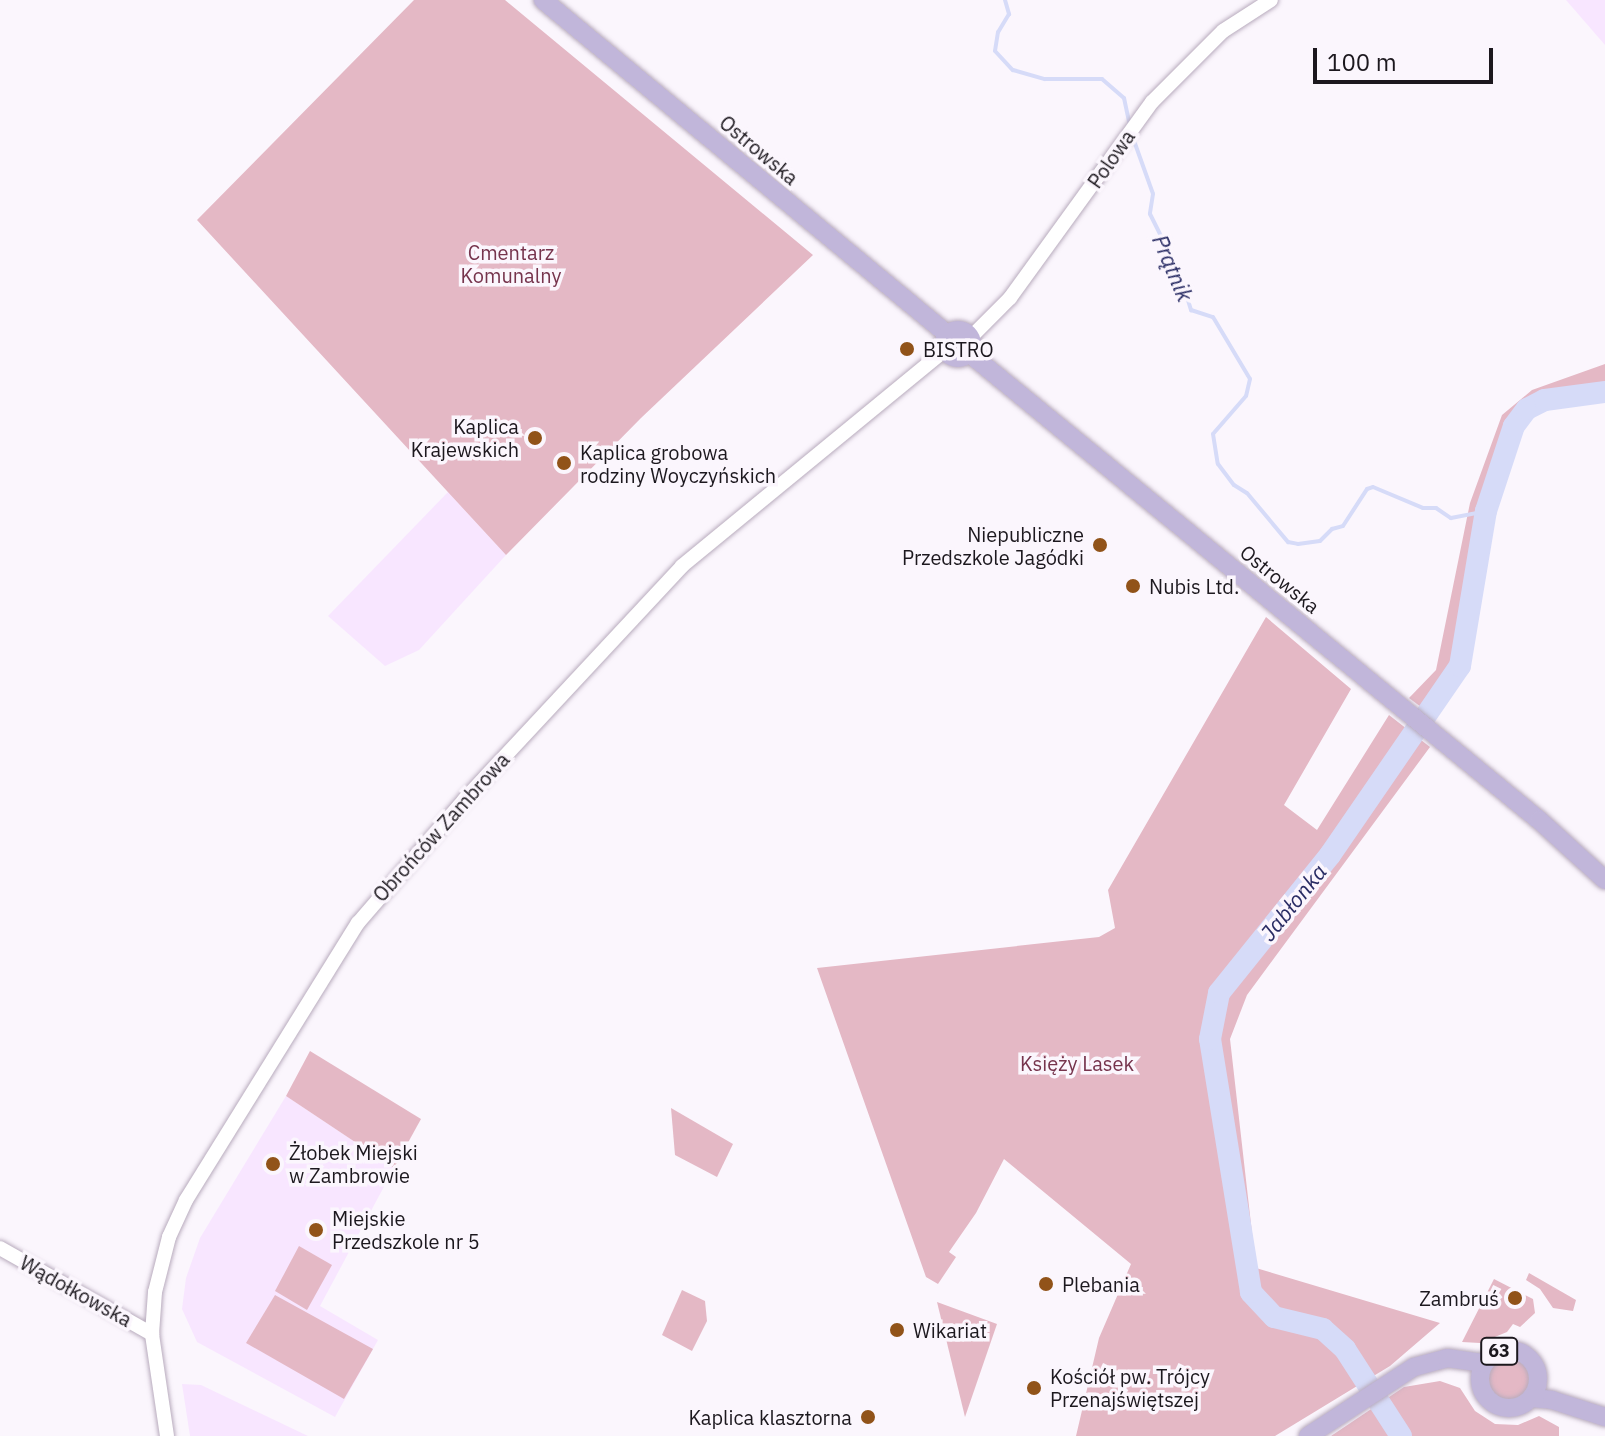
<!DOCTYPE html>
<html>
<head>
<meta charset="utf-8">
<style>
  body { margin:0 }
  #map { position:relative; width:1605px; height:1436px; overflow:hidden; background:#fbf6fd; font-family:"IBM Plex Sans",sans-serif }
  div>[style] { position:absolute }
  .built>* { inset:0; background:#f8e6ff }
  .green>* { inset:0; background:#e4b8c5 }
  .round { border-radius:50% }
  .stream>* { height:4px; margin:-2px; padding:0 2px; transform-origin:2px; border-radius:2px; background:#d6dbf8 }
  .river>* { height:22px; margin:-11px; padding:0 11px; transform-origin:11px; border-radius:11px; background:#d6dbf8 }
  .roads { filter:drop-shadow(0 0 2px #b8abbd) drop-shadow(0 0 2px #b8abbd) }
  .tertiary>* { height:14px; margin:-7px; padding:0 7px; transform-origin:7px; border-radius:7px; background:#fff }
  .primary>* { height:18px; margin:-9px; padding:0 9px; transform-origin:9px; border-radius:9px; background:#c1b6da }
  .primary>.ring { margin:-9px; padding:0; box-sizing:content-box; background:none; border:18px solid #c1b6da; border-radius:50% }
  .dots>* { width:22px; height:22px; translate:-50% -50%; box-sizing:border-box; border:4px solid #fbf6fd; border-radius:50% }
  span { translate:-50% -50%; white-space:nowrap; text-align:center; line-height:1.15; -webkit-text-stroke:7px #fbf6fd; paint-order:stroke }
  .shield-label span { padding:2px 6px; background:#fbf6fd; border:2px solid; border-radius:6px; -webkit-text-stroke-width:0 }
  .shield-label { font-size:18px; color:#1c181e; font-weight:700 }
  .street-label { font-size:20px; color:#1c181e }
  .park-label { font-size:20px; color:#76344d }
  .poi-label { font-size:20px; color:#1c181e }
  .left { translate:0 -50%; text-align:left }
  .right { translate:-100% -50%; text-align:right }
  .water-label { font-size:22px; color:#292c64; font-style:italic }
  .scale { position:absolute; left:1313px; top:48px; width:180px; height:36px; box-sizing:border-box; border:4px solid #1c181e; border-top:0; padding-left:10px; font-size:24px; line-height:28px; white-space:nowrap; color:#1c181e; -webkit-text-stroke:6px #fbf6fd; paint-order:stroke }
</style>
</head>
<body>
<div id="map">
  <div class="built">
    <i style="clip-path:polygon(1566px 0,1605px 0,1605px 45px)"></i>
    <i style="clip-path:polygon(448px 492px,506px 555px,419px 650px,385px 666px,328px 616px)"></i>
    <i style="clip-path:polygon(286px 1096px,394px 1168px,320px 1306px,378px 1340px,335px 1417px,197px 1342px,182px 1309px,186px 1278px,200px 1238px)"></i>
    <i style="clip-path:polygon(182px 1384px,201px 1385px,308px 1436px,190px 1436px)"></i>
  </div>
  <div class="green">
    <i style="clip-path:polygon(414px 0,505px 0,813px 255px,641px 418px,506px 555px,197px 220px)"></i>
    <i style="clip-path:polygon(1605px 364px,1605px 384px,1541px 395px,1525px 405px,1513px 421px,1482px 499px,1451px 667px,1425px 710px,1409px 698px,1436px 670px,1470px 503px,1502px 415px,1532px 390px)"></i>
    <i style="clip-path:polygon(1266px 617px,1351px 689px,1284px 805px,1317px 830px,1389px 715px,1430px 747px,1247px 995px,1230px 1039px,1256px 1268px,1440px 1323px,1390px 1366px,1275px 1436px,1076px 1436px,1099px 1338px,1131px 1264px,1004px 1159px,976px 1213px,949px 1252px,956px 1257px,938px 1284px,926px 1277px,817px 968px,1099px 937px,1115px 928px,1108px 890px)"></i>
    <i style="clip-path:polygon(310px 1051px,421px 1119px,394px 1168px,286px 1096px)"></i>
    <i style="clip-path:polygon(671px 1108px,733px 1144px,717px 1177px,675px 1155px)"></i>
    <i style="clip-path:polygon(299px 1246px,332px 1265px,307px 1310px,275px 1291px)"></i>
    <i style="clip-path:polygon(1529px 1273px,1576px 1300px,1573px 1311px,1553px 1308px,1540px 1289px,1526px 1280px)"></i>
    <i style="clip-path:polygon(1494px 1279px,1533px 1299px,1535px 1313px,1520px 1327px,1513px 1324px,1507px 1332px,1480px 1343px,1462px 1342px)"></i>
    <i style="clip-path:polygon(682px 1290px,705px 1301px,707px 1321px,692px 1351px,662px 1335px)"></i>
    <i style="clip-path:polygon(275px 1295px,373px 1349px,344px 1399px,246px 1343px)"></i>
    <i style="clip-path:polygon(937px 1302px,997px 1324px,965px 1417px)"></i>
    <i class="round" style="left:1489px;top:1359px;width:40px;height:40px"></i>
    <i style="clip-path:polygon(1440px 1381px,1460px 1388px,1475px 1411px,1495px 1424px,1518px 1425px,1539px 1416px,1559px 1427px,1559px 1436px,1331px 1436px,1404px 1387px)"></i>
  </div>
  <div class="stream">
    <i style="left:1005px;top:0;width:15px;rotate:74deg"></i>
    <i style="left:1009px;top:14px;width:21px;rotate:121deg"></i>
    <i style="left:998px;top:32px;width:19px;rotate:99deg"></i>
    <i style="left:995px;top:51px;width:26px;rotate:47deg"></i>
    <i style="left:1013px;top:70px;width:33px;rotate:16deg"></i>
    <i style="left:1045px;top:79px;width:57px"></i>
    <i style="left:1102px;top:79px;width:29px;rotate:41deg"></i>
    <i style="left:1124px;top:98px;width:29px;rotate:78deg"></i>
    <i style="left:1133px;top:138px;width:59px;rotate:70.3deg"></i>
    <i style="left:1153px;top:194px;width:20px;rotate:99deg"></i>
    <i style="left:1150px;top:214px;width:67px;rotate:63.4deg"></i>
    <i style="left:1180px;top:274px;width:38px;rotate:73deg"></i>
    <i style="left:1191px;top:310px;width:23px;rotate:18deg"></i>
    <i style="left:1213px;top:317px;width:72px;rotate:59.2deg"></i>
    <i style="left:1250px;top:379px;width:17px;rotate:103deg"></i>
    <i style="left:1246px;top:396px;width:50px;rotate:131deg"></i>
    <i style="left:1213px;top:434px;width:30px;rotate:81deg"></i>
    <i style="left:1218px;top:464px;width:26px;rotate:53deg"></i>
    <i style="left:1234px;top:485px;width:15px;rotate:32deg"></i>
    <i style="left:1247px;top:493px;width:64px;rotate:50.1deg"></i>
    <i style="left:1288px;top:542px;width:10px;rotate:11deg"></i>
    <i style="left:1298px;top:544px;width:22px;rotate:-8deg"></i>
    <i style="left:1320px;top:541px;width:17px;rotate:-45deg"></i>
    <i style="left:1332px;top:529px;width:11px;rotate:-15deg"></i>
    <i style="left:1343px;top:526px;width:44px;rotate:-57deg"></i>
    <i style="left:1367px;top:489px;width:6px;rotate:-18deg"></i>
    <i style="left:1373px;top:487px;width:54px;rotate:22.8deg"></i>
    <i style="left:1423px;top:508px;width:13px"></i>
    <i style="left:1436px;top:508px;width:18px;rotate:34deg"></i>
    <i style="left:1451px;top:518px;width:36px;rotate:-11deg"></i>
  </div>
  <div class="river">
    <i style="left:1401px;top:1436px;width:103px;rotate:-122.8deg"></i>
    <i style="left:1345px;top:1349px;width:30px;rotate:-138deg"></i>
    <i style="left:1323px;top:1329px;width:50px;rotate:-166.2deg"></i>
    <i style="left:1274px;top:1317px;width:34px;rotate:-133deg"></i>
    <i style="left:1251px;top:1292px;width:256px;rotate:-99.2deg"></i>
    <i style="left:1210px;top:1039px;width:47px;rotate:-78.9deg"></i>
    <i style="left:1219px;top:993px;width:177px;rotate:-51.2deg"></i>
    <i style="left:1330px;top:855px;width:229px;rotate:-55.5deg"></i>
    <i style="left:1460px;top:666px;width:157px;rotate:-80.5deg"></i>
    <i style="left:1486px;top:511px;width:89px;rotate:-71.8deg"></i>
    <i style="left:1514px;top:426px;width:21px;rotate:-53deg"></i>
    <i style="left:1527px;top:409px;width:20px;rotate:-27deg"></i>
    <i style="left:1545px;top:400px;width:61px;rotate:-7.6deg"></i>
  </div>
  <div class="roads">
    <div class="tertiary">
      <i style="left:971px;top:337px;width:55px;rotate:-45deg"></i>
      <i style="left:1010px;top:298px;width:242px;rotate:-54.1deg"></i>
      <i style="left:1152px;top:102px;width:100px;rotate:-45deg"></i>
      <i style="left:1223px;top:31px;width:57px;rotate:-32.9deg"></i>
      <i style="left:0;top:1248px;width:175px;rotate:29.5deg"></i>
      <i style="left:167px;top:1436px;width:103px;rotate:-98.4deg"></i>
      <i style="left:152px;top:1334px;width:42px;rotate:-85.9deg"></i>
      <i style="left:155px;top:1292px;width:57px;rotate:-75.7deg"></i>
      <i style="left:169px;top:1237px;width:41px;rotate:-65.3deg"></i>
      <i style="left:186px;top:1200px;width:326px;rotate:-58.2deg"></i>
      <i style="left:358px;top:923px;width:164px;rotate:-49.2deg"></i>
      <i style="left:465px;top:799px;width:318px;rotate:-47deg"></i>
      <i style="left:682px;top:566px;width:340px;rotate:-39.4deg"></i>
    </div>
    <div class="primary">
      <i style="left:543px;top:0;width:524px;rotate:39.58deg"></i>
      <i class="ring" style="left:944px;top:330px;width:10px;height:10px"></i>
      <i style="left:969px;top:353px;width:737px;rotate:39.33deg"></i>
      <i style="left:1539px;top:820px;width:89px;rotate:42.3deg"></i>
      <i class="ring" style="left:1480px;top:1350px;width:40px;height:40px"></i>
      <i style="left:1531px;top:1398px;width:21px;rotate:5deg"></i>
      <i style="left:1552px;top:1400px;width:56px;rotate:17.8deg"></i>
      <i style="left:1308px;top:1436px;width:126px;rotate:-33.1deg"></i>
      <i style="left:1414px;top:1367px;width:34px;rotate:-15deg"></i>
      <i style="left:1447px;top:1358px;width:37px;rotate:8deg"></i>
    </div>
  </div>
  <div class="dots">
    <i style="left:907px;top:349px;background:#915319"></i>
    <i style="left:535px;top:438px;background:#915319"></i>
    <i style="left:564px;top:463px;background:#915319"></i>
    <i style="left:1100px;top:545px;background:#915319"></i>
    <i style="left:1133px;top:586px;background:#915319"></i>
    <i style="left:273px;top:1164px;background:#915319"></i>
    <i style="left:316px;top:1230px;background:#915319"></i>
    <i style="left:1046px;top:1284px;background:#915319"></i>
    <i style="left:1515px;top:1298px;background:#915319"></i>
    <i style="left:897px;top:1330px;background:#915319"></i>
    <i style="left:1034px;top:1388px;background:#915319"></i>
    <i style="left:868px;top:1417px;background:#915319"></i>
  </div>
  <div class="shield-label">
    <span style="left:1499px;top:1351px">63</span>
  </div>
  <div class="street-label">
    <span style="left:759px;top:150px;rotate:40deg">Ostrowska</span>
    <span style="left:1111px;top:159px;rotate:-55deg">Polowa</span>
    <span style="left:1280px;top:579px;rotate:39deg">Ostrowska</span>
    <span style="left:441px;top:827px;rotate:-48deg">Obrońców Zambrowa</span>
    <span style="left:76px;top:1291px;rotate:29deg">Wądołkowska</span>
  </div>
  <div class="park-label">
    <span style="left:511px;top:264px">Cmentarz<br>Komunalny</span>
    <span style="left:1077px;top:1063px">Księży Lasek</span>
  </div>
  <div class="poi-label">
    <span class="left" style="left:923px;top:349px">BISTRO</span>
    <span class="right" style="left:519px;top:438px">Kaplica<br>Krajewskich</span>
    <span class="left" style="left:580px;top:464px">Kaplica grobowa<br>rodziny Woyczyńskich</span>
    <span class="right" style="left:1084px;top:546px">Niepubliczne<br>Przedszkole Jagódki</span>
    <span class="left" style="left:1149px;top:586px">Nubis Ltd.</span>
    <span class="left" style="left:289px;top:1164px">Żłobek Miejski<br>w Zambrowie</span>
    <span class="left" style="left:332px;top:1230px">Miejskie<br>Przedszkole nr 5</span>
    <span class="left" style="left:1062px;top:1284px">Plebania</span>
    <span class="right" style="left:1499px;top:1298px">Zambruś</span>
    <span class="left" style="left:913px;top:1330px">Wikariat</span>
    <span class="left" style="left:1050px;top:1388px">Kościół pw. Trójcy<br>Przenajświętszej</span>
    <span class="right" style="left:852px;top:1417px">Kaplica klasztorna</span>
  </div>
  <div class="water-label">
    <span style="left:1173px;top:268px;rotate:67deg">Prątnik</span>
    <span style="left:1293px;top:902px;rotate:-51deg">Jabłonka</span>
  </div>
  <div class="scale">100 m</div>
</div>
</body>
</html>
